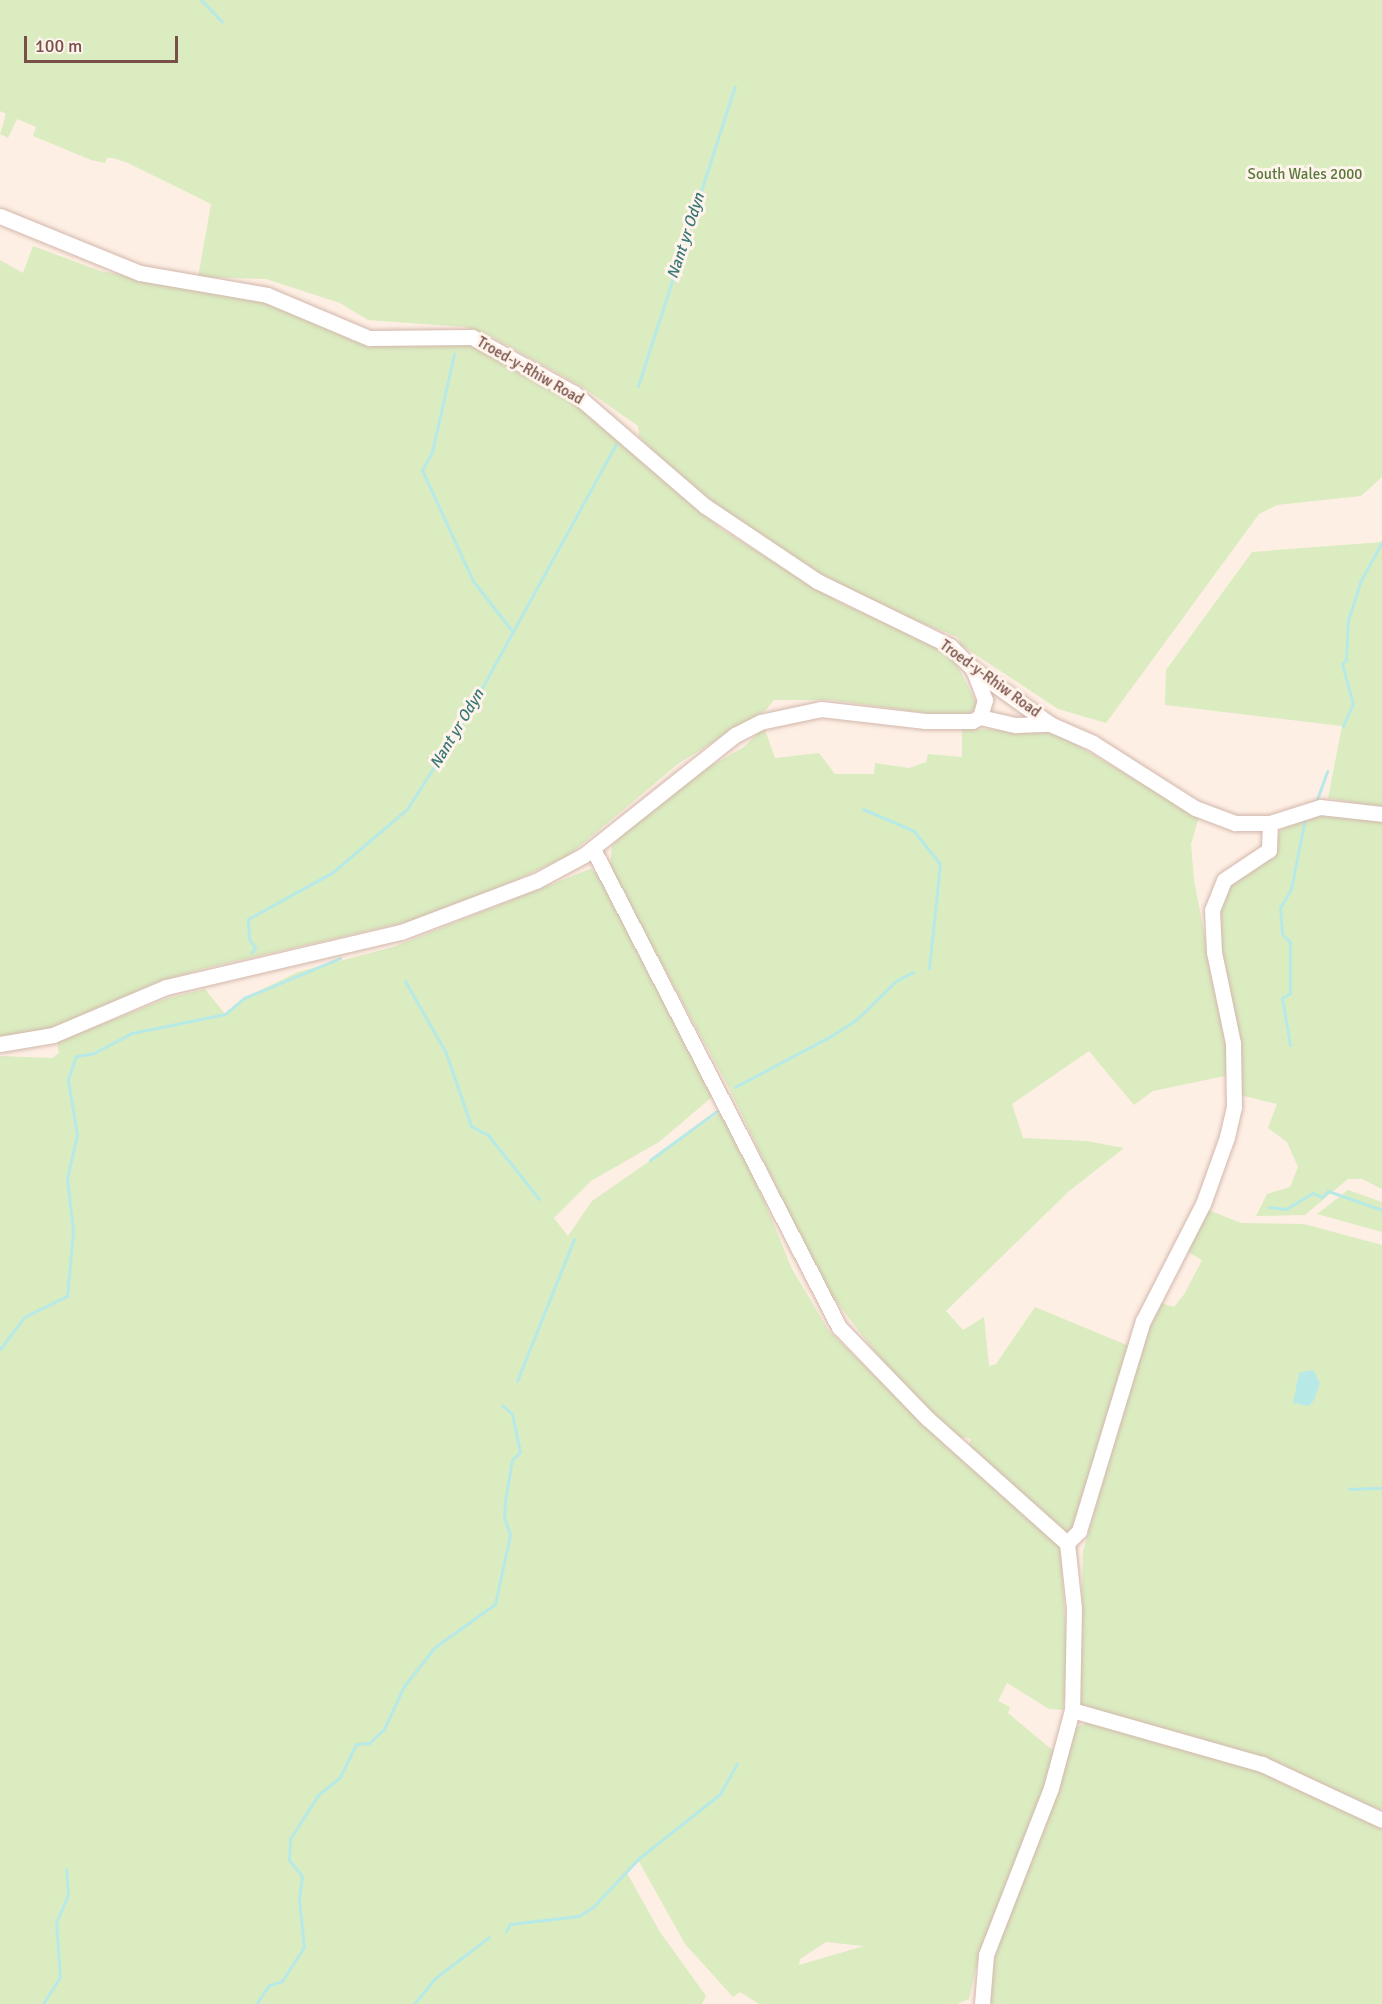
<!DOCTYPE html>
<html>
<head>
<meta charset="utf-8">
<style>
  body { margin:0 }
  #map { position:relative; width:1382px; height:2004px; overflow:hidden; background:#feefe4; font-family:Signika,sans-serif }
  div>[style] { position:absolute }
  .green>* { inset:0; background:#dbecc1 }
  .water>* { inset:0; background:#b7e9e7 }
  .stream>* { height:3px; margin:-1.5px; padding:0 1.5px; transform-origin:1.5px; border-radius:1.5px; background:#b7e9e7 }
  .roads { filter:drop-shadow(0 0 2px #d2b7ac) drop-shadow(0 0 2px #d2b7ac) }
  .minor>* { height:15px; margin:-7.5px; padding:0 7.5px; transform-origin:7.5px; border-radius:7.5px; background:#fff }
  span { translate:-50% -50%; white-space:nowrap; text-align:center; line-height:1.15; -webkit-text-stroke:6px #fff4ec; paint-order:stroke }
  .park-label { font-size:15px; color:#59793c }
  .street-label { font-size:15px; color:#785048 }
  .water-label { font-size:16px; color:#387776; font-style:italic }
  .scale { position:absolute; left:24px; top:36px; width:154px; height:27px; box-sizing:border-box; border:3px solid #785048; border-top:0; padding-left:8px; font-size:18px; line-height:21px; white-space:nowrap; color:#785048; -webkit-text-stroke:4px #fff4ec; paint-order:stroke }
</style>
</head>
<body>
<div id="map">
  <div class="green">
    <i style="clip-path:polygon(0 0,1382px 0,1382px 477px,1361px 496px,1277px 505px,1259px 514px,1106px 723px,1058px 709px,961px 645px,958px 637px,858px 599px,735px 522px,654px 453px,639px 436px,638px 426px,581px 386px,488px 335px,465px 327px,368px 320px,340px 303px,266px 279px,198px 277px,211px 204px,128px 163px,113px 158px,107px 158px,105px 163px,91px 160px,38px 138px,33px 136px,36px 127px,17px 119px,8px 138px,0 134px,6px 114px,0 111px)"></i>
    <i style="clip-path:polygon(33px 246px,100px 271px,274px 301px,353px 341px,475px 345px,577px 401px,721px 529px,841px 603px,951px 653px,978px 706px,966px 716px,955px 717px,830px 700px,774px 700px,765px 711px,679px 763px,568px 856px,441px 914px,202px 969px,153px 984px,66px 1025px,0 1038px,0 260px,23px 273px)"></i>
    <i style="clip-path:polygon(1382px 542px,1382px 808px,1328px 798px,1342px 726px,1165px 705px,1166px 670px,1252px 552px)"></i>
    <i style="clip-path:polygon(764px 727px,775px 758px,819px 753px,835px 774px,874px 774px,875px 763px,909px 768px,926px 762px,928px 754px,962px 757px,962px 728px,1044px 732px,1063px 737px,1199px 817px,1191px 844px,1194px 880px,1230px 1068px,1225px 1076px,1153px 1091px,1134px 1105px,1089px 1051px,1012px 1104px,1023px 1138px,1087px 1141px,1124px 1148px,1068px 1192px,946px 1311px,963px 1330px,984px 1317px,989px 1366px,996px 1364px,1035px 1307px,1129px 1346px,1075px 1530px,1066px 1531px,968px 1449px,971px 1439px,954px 1436px,896px 1379px,822px 1283px,730px 1090px,610px 868px,612px 846px,638px 819px,693px 776px,744px 747px)"></i>
    <i style="clip-path:polygon(1318px 812px,1382px 819px,1382px 1189px,1362px 1179px,1348px 1179px,1305px 1215px,1256px 1216px,1267px 1194px,1290px 1187px,1298px 1167px,1287px 1142px,1268px 1128px,1277px 1104px,1240px 1095px,1239px 1040px,1221px 959px,1216px 911px,1230px 880px,1272px 853px,1279px 833px,1290px 822px)"></i>
    <i style="clip-path:polygon(evenodd,590px 869px,604px 879px,712px 1097px,659px 1142px,591px 1181px,554px 1218px,568px 1236px,592px 1201px,726px 1108px,792px 1269px,829px 1331px,947px 1447px,1060px 1545px,1069px 1671px,1063px 1710px,1049px 1709px,1007px 1683px,998px 1701px,1010px 1707px,1008px 1713px,1057px 1754px,978px 1960px,969px 1999px,957px 2004px,759px 2004px,740px 1992px,733px 1997px,685px 1944px,638px 1860px,627px 1873px,660px 1932px,706px 1996px,702px 2004px,0 2004px,0 1056px,52px 1058px,59px 1053px,57px 1042px,168px 998px,205px 989px,225px 1014px,244px 998px,298px 972px,393px 947px,590px 869px,826px 1942px,863px 1946px,864px 1946px,799px 1965px,800px 1959px,826px 1942px)"></i>
    <i style="clip-path:polygon(1348px 1190px,1382px 1202px,1382px 1232px,1317px 1214px)"></i>
    <i style="clip-path:polygon(1206px 1209px,1241px 1223px,1304px 1224px,1382px 1245px,1382px 1810px,1082px 1707px,1079px 1699px,1083px 1551px,1155px 1301px,1174px 1307px,1185px 1293px,1202px 1260px,1183px 1249px)"></i>
    <i style="clip-path:polygon(1089px 1722px,1251px 1764px,1382px 1823px,1382px 2004px,991px 2004px,989px 1974px,1072px 1729px)"></i>
  </div>
  <div class="water">
    <i style="clip-path:polygon(1313px 1370px,1320px 1383px,1314px 1400px,1309px 1406px,1293px 1403px,1299px 1373px)"></i>
  </div>
  <div class="stream">
    <i style="left:201px;top:0;width:30px;rotate:46deg"></i>
    <i style="left:454px;top:354px;width:100px;rotate:102.7deg"></i>
    <i style="left:432px;top:452px;width:21px;rotate:119deg"></i>
    <i style="left:422px;top:470px;width:122px;rotate:65.3deg"></i>
    <i style="left:473px;top:581px;width:65px;rotate:51.9deg"></i>
    <i style="left:638px;top:386px;width:315px;rotate:-72.1deg"></i>
    <i style="left:1343px;top:726px;width:24px;rotate:-66deg"></i>
    <i style="left:1353px;top:704px;width:41px;rotate:-105.4deg"></i>
    <i style="left:1342px;top:664px;width:6px;rotate:-45deg"></i>
    <i style="left:1346px;top:660px;width:40px;rotate:-87.1deg"></i>
    <i style="left:1348px;top:620px;width:40px;rotate:-72deg"></i>
    <i style="left:1360px;top:582px;width:46px;rotate:-61.2deg"></i>
    <i style="left:1316px;top:802px;width:33px;rotate:-70deg"></i>
    <i style="left:863px;top:809px;width:56px;rotate:23.3deg"></i>
    <i style="left:914px;top:831px;width:42px;rotate:51.8deg"></i>
    <i style="left:940px;top:864px;width:105px;rotate:96deg"></i>
    <i style="left:251px;top:953px;width:7px;rotate:-56deg"></i>
    <i style="left:255px;top:947px;width:10px;rotate:-127deg"></i>
    <i style="left:249px;top:939px;width:20px;rotate:-93deg"></i>
    <i style="left:248px;top:919px;width:97px;rotate:-28.9deg"></i>
    <i style="left:333px;top:872px;width:97px;rotate:-40.4deg"></i>
    <i style="left:407px;top:809px;width:112px;rotate:-57.4deg"></i>
    <i style="left:467px;top:715px;width:309px;rotate:-61.2deg"></i>
    <i style="left:405px;top:981px;width:83px;rotate:60.3deg"></i>
    <i style="left:446px;top:1053px;width:77px;rotate:71.1deg"></i>
    <i style="left:471px;top:1126px;width:19px;rotate:28deg"></i>
    <i style="left:488px;top:1135px;width:82px;rotate:51.4deg"></i>
    <i style="left:1290px;top:1045px;width:48px;rotate:-99.7deg"></i>
    <i style="left:1282px;top:998px;width:9px;rotate:-32deg"></i>
    <i style="left:1290px;top:993px;width:51px;rotate:-90deg"></i>
    <i style="left:1290px;top:942px;width:11px;rotate:-135deg"></i>
    <i style="left:1282px;top:934px;width:26px;rotate:-94deg"></i>
    <i style="left:1280px;top:908px;width:22px;rotate:-60deg"></i>
    <i style="left:1291px;top:889px;width:72px;rotate:-78.8deg"></i>
    <i style="left:735px;top:1087px;width:109px;rotate:-28deg"></i>
    <i style="left:831px;top:1036px;width:31px;rotate:-33deg"></i>
    <i style="left:857px;top:1019px;width:54px;rotate:-44.3deg"></i>
    <i style="left:896px;top:981px;width:19px;rotate:-28deg"></i>
    <i style="left:650px;top:1160px;width:83px;rotate:-36.2deg"></i>
    <i style="left:1269px;top:1207px;width:17px;rotate:7deg"></i>
    <i style="left:1286px;top:1209px;width:31px;rotate:-31deg"></i>
    <i style="left:1313px;top:1193px;width:10px;rotate:24deg"></i>
    <i style="left:1322px;top:1197px;width:8px;rotate:-45deg"></i>
    <i style="left:1328px;top:1191px;width:57px;rotate:19.4deg"></i>
    <i style="left:0;top:1349px;width:40px;rotate:-53deg"></i>
    <i style="left:24px;top:1317px;width:48px;rotate:-26deg"></i>
    <i style="left:67px;top:1296px;width:65px;rotate:-84.7deg"></i>
    <i style="left:73px;top:1231px;width:53px;rotate:-96.5deg"></i>
    <i style="left:67px;top:1178px;width:44px;rotate:-76.9deg"></i>
    <i style="left:77px;top:1135px;width:56px;rotate:-99.3deg"></i>
    <i style="left:68px;top:1080px;width:25px;rotate:-72deg"></i>
    <i style="left:76px;top:1056px;width:18px;rotate:-9deg"></i>
    <i style="left:94px;top:1053px;width:43px;rotate:-27.8deg"></i>
    <i style="left:132px;top:1033px;width:95px;rotate:-11.5deg"></i>
    <i style="left:225px;top:1014px;width:25px;rotate:-40deg"></i>
    <i style="left:244px;top:998px;width:104px;rotate:-22.6deg"></i>
    <i style="left:517px;top:1381px;width:153px;rotate:-68.1deg"></i>
    <i style="left:1349px;top:1489px;width:33px;rotate:-2deg"></i>
    <i style="left:506px;top:1931px;width:8px;rotate:-60deg"></i>
    <i style="left:510px;top:1924px;width:69px;rotate:-6.6deg"></i>
    <i style="left:579px;top:1916px;width:17px;rotate:-33deg"></i>
    <i style="left:593px;top:1907px;width:66px;rotate:-46.8deg"></i>
    <i style="left:638px;top:1859px;width:105px;rotate:-38.4deg"></i>
    <i style="left:720px;top:1794px;width:35px;rotate:-61deg"></i>
    <i style="left:43px;top:2004px;width:32px;rotate:-58deg"></i>
    <i style="left:60px;top:1977px;width:54px;rotate:-94.2deg"></i>
    <i style="left:56px;top:1923px;width:30px;rotate:-67deg"></i>
    <i style="left:68px;top:1895px;width:26px;rotate:-94deg"></i>
    <i style="left:256px;top:2004px;width:22px;rotate:-56deg"></i>
    <i style="left:268px;top:1986px;width:15px;rotate:-20deg"></i>
    <i style="left:282px;top:1981px;width:40px;rotate:-57.1deg"></i>
    <i style="left:304px;top:1947px;width:47px;rotate:-96.1deg"></i>
    <i style="left:299px;top:1900px;width:24px;rotate:-83deg"></i>
    <i style="left:302px;top:1876px;width:21px;rotate:-129deg"></i>
    <i style="left:289px;top:1860px;width:21px;rotate:-87deg"></i>
    <i style="left:290px;top:1839px;width:52px;rotate:-57.5deg"></i>
    <i style="left:318px;top:1795px;width:28px;rotate:-39deg"></i>
    <i style="left:340px;top:1777px;width:37px;rotate:-64deg"></i>
    <i style="left:356px;top:1744px;width:13px;rotate:-4deg"></i>
    <i style="left:369px;top:1743px;width:21px;rotate:-43deg"></i>
    <i style="left:384px;top:1729px;width:47px;rotate:-65.1deg"></i>
    <i style="left:404px;top:1686px;width:50px;rotate:-51.5deg"></i>
    <i style="left:435px;top:1647px;width:74px;rotate:-35.6deg"></i>
    <i style="left:495px;top:1604px;width:71px;rotate:-77.7deg"></i>
    <i style="left:510px;top:1535px;width:19px;rotate:-108deg"></i>
    <i style="left:504px;top:1517px;width:16px;rotate:-86deg"></i>
    <i style="left:505px;top:1501px;width:42px;rotate:-80.3deg"></i>
    <i style="left:512px;top:1460px;width:11px;rotate:-45deg"></i>
    <i style="left:520px;top:1452px;width:39px;rotate:-102deg"></i>
    <i style="left:512px;top:1414px;width:13px;rotate:-138deg"></i>
    <i style="left:414px;top:2004px;width:32px;rotate:-51deg"></i>
    <i style="left:434px;top:1979px;width:69px;rotate:-37.4deg"></i>
  </div>
  <div class="roads">
    <div class="minor">
      <i style="left:0;top:216px;width:151px;rotate:22.2deg"></i>
      <i style="left:140px;top:273px;width:129px;rotate:9.8deg"></i>
      <i style="left:267px;top:295px;width:111px;rotate:22.9deg"></i>
      <i style="left:369px;top:338px;width:103px;rotate:-0.6deg"></i>
      <i style="left:472px;top:337px;width:116px;rotate:28.8deg"></i>
      <i style="left:574px;top:393px;width:173px;rotate:40.8deg"></i>
      <i style="left:705px;top:506px;width:135px;rotate:33.8deg"></i>
      <i style="left:817px;top:581px;width:148px;rotate:26deg"></i>
      <i style="left:950px;top:646px;width:33px;rotate:45deg"></i>
      <i style="left:973px;top:669px;width:95px;rotate:35.5deg"></i>
      <i style="left:980px;top:717px;width:37px;rotate:13deg"></i>
      <i style="left:1016px;top:725px;width:34px;rotate:-2deg"></i>
      <i style="left:1050px;top:724px;width:47px;rotate:23.8deg"></i>
      <i style="left:1093px;top:743px;width:121px;rotate:32.5deg"></i>
      <i style="left:1195px;top:808px;width:43px;rotate:20.6deg"></i>
      <i style="left:1235px;top:823px;width:35px"></i>
      <i style="left:1270px;top:823px;width:52px;rotate:-17.7deg"></i>
      <i style="left:1320px;top:807px;width:62px;rotate:6.4deg"></i>
      <i style="left:593px;top:849px;width:538px;rotate:62.77deg"></i>
      <i style="left:839px;top:1327px;width:127px;rotate:46deg"></i>
      <i style="left:927px;top:1418px;width:188px;rotate:41.8deg"></i>
      <i style="left:1067px;top:1543px;width:66px;rotate:83.9deg"></i>
      <i style="left:1074px;top:1609px;width:101px;rotate:91.1deg"></i>
      <i style="left:1072px;top:1710px;width:81px;rotate:105.1deg"></i>
      <i style="left:1051px;top:1788px;width:179px;rotate:111.3deg"></i>
      <i style="left:986px;top:1955px;width:49px;rotate:94.7deg"></i>
      <i style="left:0;top:1044px;width:54px;rotate:-9.6deg"></i>
      <i style="left:53px;top:1035px;width:123px;rotate:-23deg"></i>
      <i style="left:166px;top:987px;width:241px;rotate:-13.2deg"></i>
      <i style="left:401px;top:932px;width:144px;rotate:-20.7deg"></i>
      <i style="left:536px;top:881px;width:55px;rotate:-28.4deg"></i>
      <i style="left:584px;top:855px;width:193px;rotate:-38.5deg"></i>
      <i style="left:735px;top:735px;width:28px;rotate:-27deg"></i>
      <i style="left:760px;top:722px;width:62px;rotate:-12deg"></i>
      <i style="left:821px;top:709px;width:105px;rotate:6.6deg"></i>
      <i style="left:925px;top:721px;width:47px"></i>
      <i style="left:972px;top:721px;width:9px;rotate:-27deg"></i>
      <i style="left:980px;top:717px;width:18px;rotate:-74deg"></i>
      <i style="left:985px;top:700px;width:33px;rotate:-111deg"></i>
      <i style="left:1067px;top:1543px;width:17px;rotate:-45deg"></i>
      <i style="left:1079px;top:1531px;width:220px;rotate:-73.1deg"></i>
      <i style="left:1143px;top:1321px;width:131px;rotate:-62.9deg"></i>
      <i style="left:1203px;top:1204px;width:71px;rotate:-70.3deg"></i>
      <i style="left:1227px;top:1137px;width:31px;rotate:-77deg"></i>
      <i style="left:1234px;top:1107px;width:64px;rotate:-90.9deg"></i>
      <i style="left:1233px;top:1043px;width:93px;rotate:-101.8deg"></i>
      <i style="left:1214px;top:952px;width:42px;rotate:-92.7deg"></i>
      <i style="left:1212px;top:910px;width:32px;rotate:-68deg"></i>
      <i style="left:1224px;top:880px;width:54px;rotate:-33.7deg"></i>
      <i style="left:1269px;top:850px;width:27px;rotate:-88deg"></i>
      <i style="left:1072px;top:1710px;width:198px;rotate:15.9deg"></i>
      <i style="left:1262px;top:1764px;width:132px;rotate:25deg"></i>
    </div>
  </div>
  <div class="park-label">
    <span style="left:1305px;top:175px">South Wales 2000</span>
  </div>
  <div class="street-label">
    <span style="left:530px;top:371px;rotate:30deg">Troed-y-Rhiw Road</span>
    <span style="left:990px;top:679px;rotate:36deg">Troed-y-Rhiw Road</span>
  </div>
  <div class="water-label">
    <span style="left:686px;top:236px;rotate:-72deg">Nant yr Odyn</span>
    <span style="left:457px;top:729px;rotate:-59deg">Nant yr Odyn</span>
  </div>
  <div class="scale">100 m</div>
</div>
</body>
</html>
